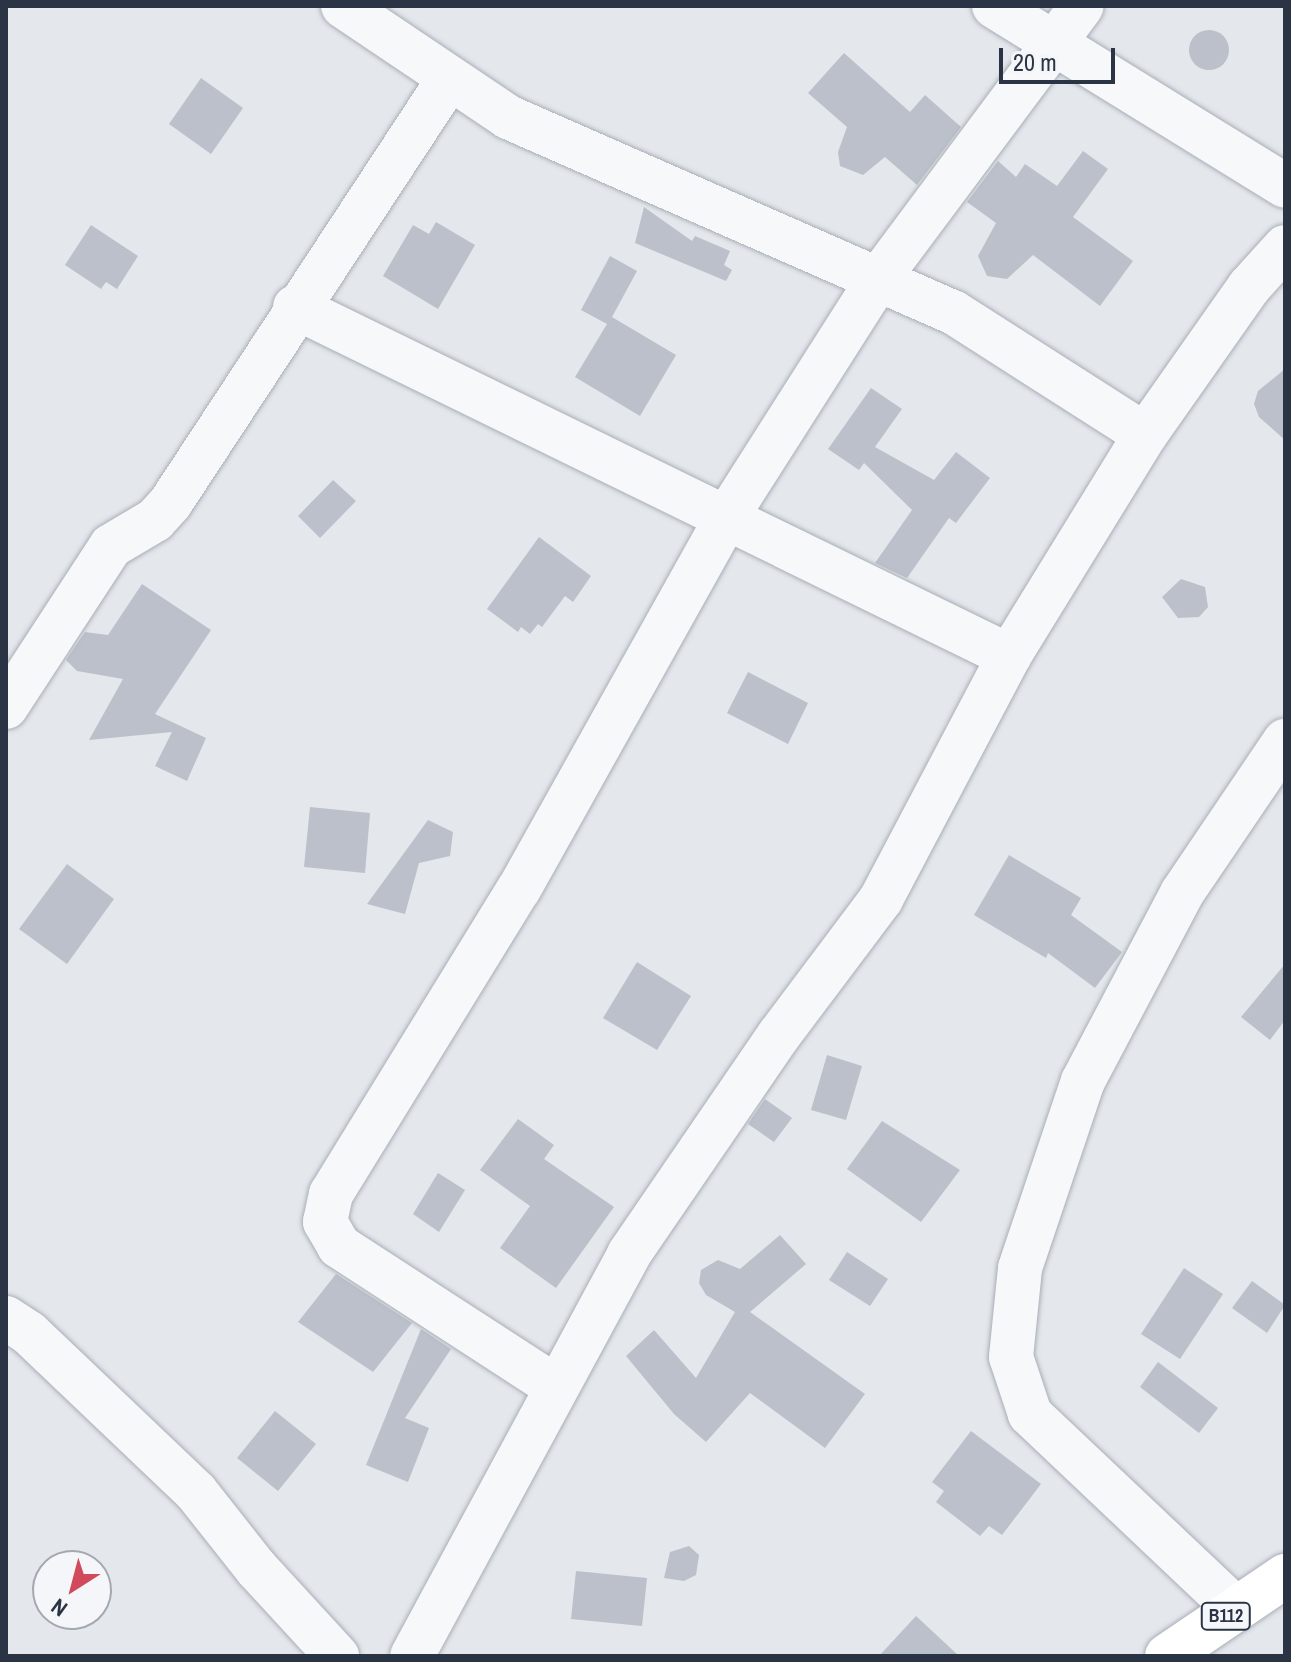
<!DOCTYPE html>
<html>
<head>
<meta charset="utf-8">
<style>
  body { margin:0 }
  #map { position:relative; width:1291px; height:1662px; overflow:hidden; background:#e4e7ec; font-family:"Archivo Narrow",sans-serif }
  div>[style] { position:absolute }
  .building>* { inset:0; background:#bbc0ca }
  .round { border-radius:50% }
  .roads { filter:drop-shadow(0 0 2px #a9aeb7) drop-shadow(0 0 2px #a9aeb7) }
  .street>* { height:44px; margin:-22px; padding:0 22px; transform-origin:22px; border-radius:22px; background:#f7f8fa }
  .primary>* { height:44px; margin:-22px; padding:0 22px; transform-origin:22px; border-radius:22px; background:#fff }
  span { translate:-50% -50%; white-space:nowrap; text-align:center; line-height:1.15; -webkit-text-stroke:7px #f4f6f9; paint-order:stroke }
  .shield-label span { padding:2px 6px; background:#f4f6f9; border:2px solid; border-radius:6px; -webkit-text-stroke-width:0 }
  .shield-label { font-size:18px; color:#2b3445; font-weight:700 }
  .frame { position:absolute; inset:0; border:8px solid #2b3445; pointer-events:none }
  .north { position:absolute; left:32px; top:1550px; width:80px; height:80px; box-sizing:border-box; background:#f4f6f9; border:2px solid #a4a8b1; border-radius:50%; rotate:216deg; font-size:22px; font-weight:700; line-height:32px; text-align:center; color:#2b3445 }
  .north::after { content:''; display:block; margin:auto; width:28px; height:36px; background:#d1495b; clip-path:polygon(50% 0,100% 100%,50% 72%,0 100%) }
  .scale { position:absolute; left:999px; top:48px; width:116px; height:36px; box-sizing:border-box; border:4px solid #2b3445; border-top:0; padding-left:10px; font-size:24px; line-height:28px; white-space:nowrap; color:#2b3445; -webkit-text-stroke:6px #f4f6f9; paint-order:stroke }
</style>
</head>
<body>
<div id="map">
  <div class="building">
    <i class="round" style="left:1189px;top:30px;width:40px;height:40px"></i>
    <i style="clip-path:polygon(844px 53px,910px 112px,925px 95px,961px 127px,917px 185px,885px 157px,863px 175px,840px 166px,838px 152px,847px 127px,808px 93px)"></i>
    <i style="clip-path:polygon(201px 78px,243px 108px,211px 154px,169px 124px)"></i>
    <i style="clip-path:polygon(1083px 151px,1108px 169px,1073px 217px,1133px 261px,1100px 306px,1033px 255px,1007px 279px,987px 276px,978px 256px,996px 223px,967px 202px,998px 161px,1016px 177px,1025px 164px,1057px 186px)"></i>
    <i style="clip-path:polygon(644px 207px,692px 241px,695px 236px,730px 251px,724px 265px,732px 270px,726px 281px,635px 243px)"></i>
    <i style="clip-path:polygon(436px 222px,475px 245px,438px 309px,383px 276px,413px 225px,429px 234px)"></i>
    <i style="clip-path:polygon(91px 225px,138px 256px,117px 289px,106px 282px,101px 289px,65px 265px)"></i>
    <i style="clip-path:polygon(610px 256px,637px 271px,612px 317px,676px 355px,640px 416px,575px 377px,607px 324px,581px 310px)"></i>
    <i style="clip-path:polygon(1285px 369px,1285px 440px,1259px 417px,1254px 404px,1258px 391px)"></i>
    <i style="clip-path:polygon(871px 388px,902px 409px,875px 447px,934px 480px,956px 452px,990px 478px,956px 523px,949px 518px,907px 578px,875px 563px,912px 510px,864px 463px,859px 470px,828px 449px)"></i>
    <i style="clip-path:polygon(333px 480px,356px 501px,320px 538px,298px 516px)"></i>
    <i style="clip-path:polygon(539px 537px,591px 576px,573px 602px,565px 596px,542px 627px,538px 624px,530px 634px,521px 627px,518px 632px,487px 609px)"></i>
    <i style="clip-path:polygon(1181px 579px,1205px 587px,1208px 607px,1199px 617px,1178px 618px,1162px 597px)"></i>
    <i style="clip-path:polygon(142px 584px,211px 630px,155px 714px,206px 738px,187px 781px,155px 766px,172px 732px,89px 740px,123px 679px,77px 671px,66px 660px,85px 632px,108px 635px)"></i>
    <i style="clip-path:polygon(748px 672px,808px 703px,788px 744px,727px 713px)"></i>
    <i style="clip-path:polygon(310px 807px,370px 813px,365px 873px,304px 867px)"></i>
    <i style="clip-path:polygon(428px 820px,453px 832px,450px 856px,419px 863px,405px 914px,367px 904px)"></i>
    <i style="clip-path:polygon(1009px 855px,1081px 898px,1071px 915px,1122px 952px,1095px 988px,1048px 953px,1046px 958px,974px 915px)"></i>
    <i style="clip-path:polygon(67px 864px,114px 899px,67px 964px,19px 929px)"></i>
    <i style="clip-path:polygon(637px 962px,691px 996px,657px 1050px,603px 1018px)"></i>
    <i style="clip-path:polygon(1285px 964px,1285px 1020px,1270px 1040px,1241px 1017px)"></i>
    <i style="clip-path:polygon(827px 1055px,862px 1066px,846px 1120px,811px 1110px)"></i>
    <i style="clip-path:polygon(765px 1099px,792px 1118px,774px 1142px,748px 1124px)"></i>
    <i style="clip-path:polygon(518px 1119px,554px 1145px,544px 1159px,614px 1207px,556px 1288px,500px 1248px,530px 1206px,480px 1170px)"></i>
    <i style="clip-path:polygon(882px 1121px,960px 1170px,921px 1222px,847px 1169px)"></i>
    <i style="clip-path:polygon(438px 1173px,465px 1190px,439px 1232px,413px 1214px)"></i>
    <i style="clip-path:polygon(780px 1235px,806px 1264px,750px 1312px,865px 1394px,825px 1448px,750px 1393px,706px 1442px,674px 1414px,626px 1356px,654px 1330px,696px 1378px,735px 1312px,706px 1295px,699px 1283px,701px 1270px,718px 1260px,740px 1269px)"></i>
    <i style="clip-path:polygon(847px 1252px,888px 1279px,870px 1306px,829px 1280px)"></i>
    <i style="clip-path:polygon(1184px 1268px,1223px 1294px,1180px 1359px,1141px 1334px)"></i>
    <i style="clip-path:polygon(336px 1274px,412px 1323px,373px 1372px,298px 1322px)"></i>
    <i style="clip-path:polygon(1252px 1281px,1285px 1305px,1267px 1333px,1232px 1308px)"></i>
    <i style="clip-path:polygon(421px 1329px,451px 1349px,405px 1418px,429px 1428px,408px 1482px,366px 1465px)"></i>
    <i style="clip-path:polygon(1158px 1362px,1218px 1408px,1199px 1433px,1140px 1387px)"></i>
    <i style="clip-path:polygon(275px 1411px,316px 1444px,278px 1491px,237px 1458px)"></i>
    <i style="clip-path:polygon(971px 1431px,1041px 1484px,1002px 1535px,989px 1526px,980px 1536px,936px 1502px,944px 1491px,932px 1482px)"></i>
    <i style="clip-path:polygon(689px 1546px,699px 1555px,696px 1575px,684px 1581px,664px 1578px,670px 1552px)"></i>
    <i style="clip-path:polygon(576px 1571px,647px 1578px,642px 1626px,571px 1619px)"></i>
    <i style="clip-path:polygon(916px 1616px,959px 1656px,879px 1656px)"></i>
  </div>
  <div class="roads">
    <div class="street">
      <i style="left:343px;top:6px;width:199px;rotate:33.9deg"></i>
      <i style="left:508px;top:117px;width:486px;rotate:23.7deg"></i>
      <i style="left:953px;top:312px;width:228px;rotate:32.6deg"></i>
      <i style="left:994px;top:6px;width:342px;rotate:31.7deg"></i>
      <i style="left:295px;top:307px;width:795px;rotate:26.05deg"></i>
      <i style="left:6px;top:707px;width:192px;rotate:-56.9deg"></i>
      <i style="left:111px;top:546px;width:51px;rotate:-30.6deg"></i>
      <i style="left:155px;top:520px;width:24px;rotate:-48deg"></i>
      <i style="left:171px;top:502px;width:506px;rotate:-56.69deg"></i>
      <i style="left:6px;top:1318px;width:27px;rotate:33deg"></i>
      <i style="left:29px;top:1333px;width:231px;rotate:43.6deg"></i>
      <i style="left:196px;top:1492px;width:97px;rotate:51.7deg"></i>
      <i style="left:256px;top:1568px;width:120px;rotate:47.4deg"></i>
      <i style="left:556px;top:1387px;width:259px;rotate:-147deg"></i>
      <i style="left:339px;top:1246px;width:28px;rotate:-120deg"></i>
      <i style="left:325px;top:1222px;width:29px;rotate:-78deg"></i>
      <i style="left:331px;top:1194px;width:358px;rotate:-58.4deg"></i>
      <i style="left:519px;top:889px;width:425px;rotate:-60.8deg"></i>
      <i style="left:726px;top:518px;width:285px;rotate:-57.5deg"></i>
      <i style="left:879px;top:278px;width:339px;rotate:-53.3deg"></i>
      <i style="left:1236px;top:1609px;width:284px;rotate:-136.6deg"></i>
      <i style="left:1030px;top:1414px;width:60px;rotate:-108.4deg"></i>
      <i style="left:1011px;top:1357px;width:89px;rotate:-84.2deg"></i>
      <i style="left:1020px;top:1268px;width:197px;rotate:-71.4deg"></i>
      <i style="left:1083px;top:1081px;width:212px;rotate:-62.2deg"></i>
      <i style="left:1182px;top:893px;width:184px;rotate:-55.9deg"></i>
      <i style="left:412px;top:1656px;width:457px;rotate:-61.6deg"></i>
      <i style="left:629px;top:1254px;width:265px;rotate:-55.6deg"></i>
      <i style="left:779px;top:1035px;width:170px;rotate:-53.1deg"></i>
      <i style="left:881px;top:899px;width:275px;rotate:-62.2deg"></i>
      <i style="left:1009px;top:656px;width:259px;rotate:-58.4deg"></i>
      <i style="left:1145px;top:435px;width:181px;rotate:-54.9deg"></i>
      <i style="left:1249px;top:287px;width:54px;rotate:-48deg"></i>
    </div>
    <div class="primary">
      <i style="left:1167px;top:1656px;width:143px;rotate:-34.1deg"></i>
    </div>
  </div>
  <div class="shield-label">
    <span style="left:1226px;top:1616px">B112</span>
  </div>
  <div class="frame"></div>
  <div class="north">N</div>
  <div class="scale">20 m</div>
</div>
</body>
</html>
